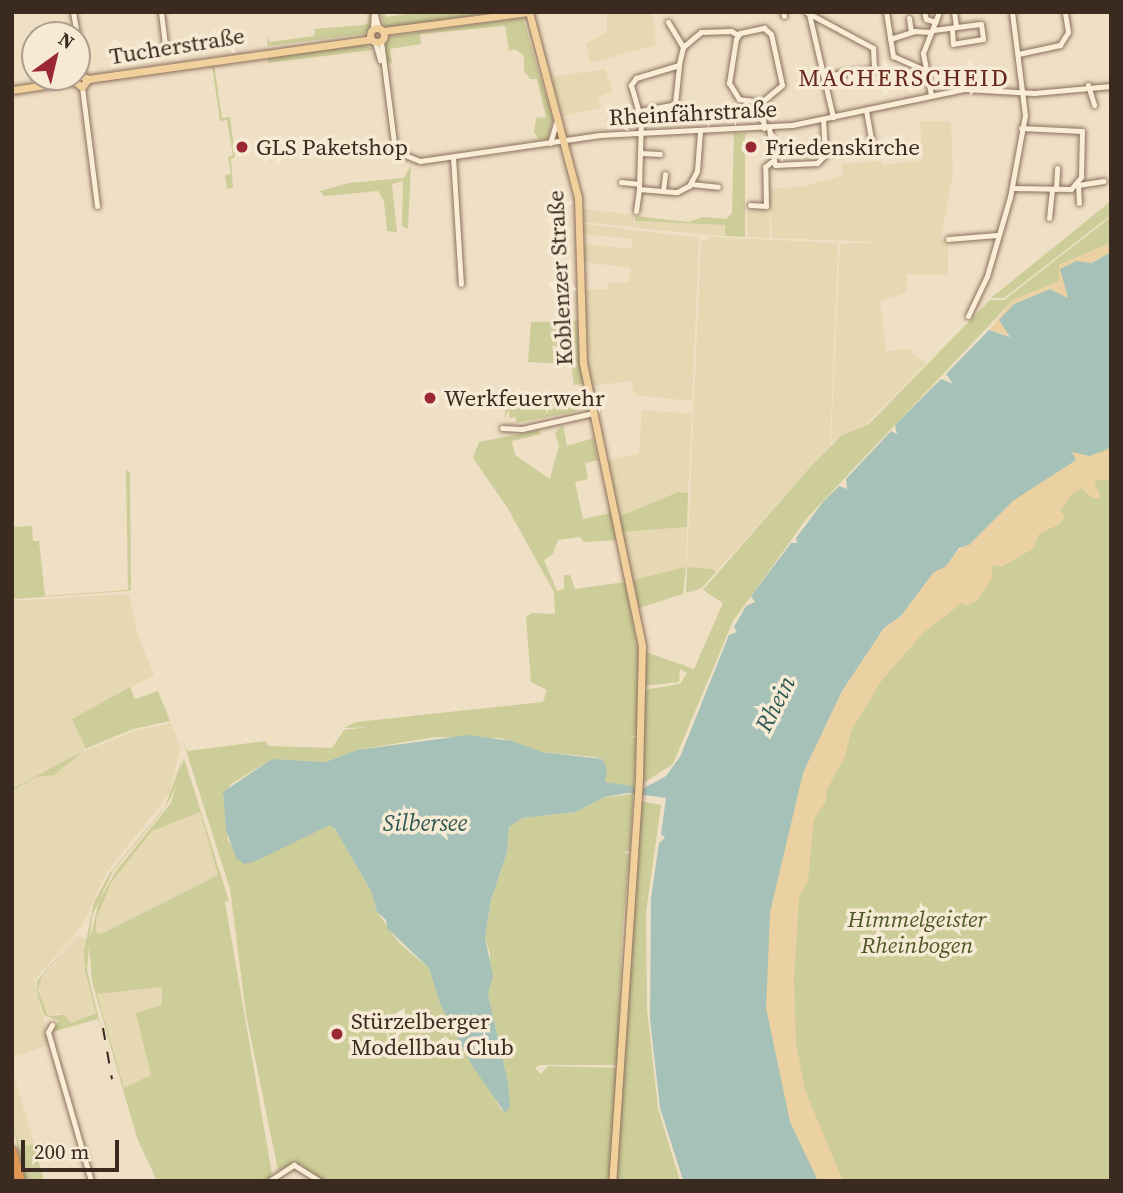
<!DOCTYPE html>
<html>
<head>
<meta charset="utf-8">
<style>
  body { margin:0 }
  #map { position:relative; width:1123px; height:1193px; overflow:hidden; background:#efdfc5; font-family:"Source Serif 4",serif }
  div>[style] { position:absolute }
  .farmland>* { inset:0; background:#e5d8b2 }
  .green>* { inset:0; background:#cccd98 }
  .sand>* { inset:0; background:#ebd1a2 }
  .water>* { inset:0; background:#a6c2b8 }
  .roads { filter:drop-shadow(0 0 2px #8a705a) drop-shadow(0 0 2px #8a705a) }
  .minor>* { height:5px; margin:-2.5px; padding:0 2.5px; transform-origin:2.5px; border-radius:2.5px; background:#f9edd8 }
  .major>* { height:7px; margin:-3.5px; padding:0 3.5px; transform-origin:3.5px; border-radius:3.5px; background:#f2d09c }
  .major>.ring { margin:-3.5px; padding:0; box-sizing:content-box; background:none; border:7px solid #f2d09c; border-radius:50% }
  .highway>* { height:9px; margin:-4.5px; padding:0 4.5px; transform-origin:4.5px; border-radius:4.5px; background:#df9755 }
  .rail>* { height:2px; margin-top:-1px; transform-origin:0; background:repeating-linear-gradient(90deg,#3a2a1f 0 12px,transparent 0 24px) }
  .dots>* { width:19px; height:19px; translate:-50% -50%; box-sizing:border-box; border:4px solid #f6ead4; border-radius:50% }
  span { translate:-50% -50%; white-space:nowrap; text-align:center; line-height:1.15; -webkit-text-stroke:7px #f6ead4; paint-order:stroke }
  .street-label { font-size:23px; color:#3a2a1f }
  .poi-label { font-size:23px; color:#3a2a1f }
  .left { translate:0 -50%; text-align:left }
  .park-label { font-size:23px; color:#4e5725; font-style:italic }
  .neighbourhood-label { font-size:24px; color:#67271d; letter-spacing:2px }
  .water-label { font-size:24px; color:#2e5a53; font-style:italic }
  .frame { position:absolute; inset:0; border:14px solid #3a2a1f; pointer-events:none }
  .north { position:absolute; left:21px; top:21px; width:70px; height:70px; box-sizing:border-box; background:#f6ead4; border:2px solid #ab9d8c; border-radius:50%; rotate:34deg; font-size:19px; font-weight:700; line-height:28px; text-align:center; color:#3a2a1f }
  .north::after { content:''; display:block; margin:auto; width:24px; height:32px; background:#9a2933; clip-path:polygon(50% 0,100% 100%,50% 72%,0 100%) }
  .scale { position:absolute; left:21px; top:1140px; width:98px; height:32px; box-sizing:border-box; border:4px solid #3a2a1f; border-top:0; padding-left:9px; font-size:21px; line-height:24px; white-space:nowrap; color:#3a2a1f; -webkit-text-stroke:5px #f6ead4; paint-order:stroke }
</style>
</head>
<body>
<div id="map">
  <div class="farmland">
    <i style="clip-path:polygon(607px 12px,653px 12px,656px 45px,591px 63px,585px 44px,607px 32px)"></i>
    <i style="clip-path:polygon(605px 69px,613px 92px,598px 97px,601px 108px,562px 116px,552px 77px)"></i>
    <i style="clip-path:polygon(920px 121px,951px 122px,953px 172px,941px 239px,911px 243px,772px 238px,769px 189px,806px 186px,843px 175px,842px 164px,881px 161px,882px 165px,923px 160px)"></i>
    <i style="clip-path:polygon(582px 209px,634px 215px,634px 227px,584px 222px)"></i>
    <i style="clip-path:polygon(747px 211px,769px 211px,770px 238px,748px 237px)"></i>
    <i style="clip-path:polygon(635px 221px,725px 225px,725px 236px,635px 228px)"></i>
    <i style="clip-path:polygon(582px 224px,699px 238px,692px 401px,635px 395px,630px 381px,590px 386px,585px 290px,607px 289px,609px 282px,629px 283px,631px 268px,584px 262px,584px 244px,631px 249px,633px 239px,582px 234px)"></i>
    <i style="clip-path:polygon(712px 237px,838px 243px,830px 445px,716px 572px,687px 567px,701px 242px)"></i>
    <i style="clip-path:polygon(948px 239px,948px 274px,907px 274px,906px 293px,880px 301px,886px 351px,909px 349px,926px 364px,866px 424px,831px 443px,840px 244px)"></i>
    <i style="clip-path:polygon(642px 410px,692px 414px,688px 493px,678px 492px,618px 517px,606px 461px,639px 453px)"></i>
    <i style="clip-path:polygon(687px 527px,686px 567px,633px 580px,621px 532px)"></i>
    <i style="clip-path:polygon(129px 594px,137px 633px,154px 675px,72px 719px,86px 748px,12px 789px,12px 601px)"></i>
    <i style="clip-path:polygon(171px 723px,180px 747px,170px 793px,106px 873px,82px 926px,35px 980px,49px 1045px,12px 1057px,12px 791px,36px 777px,56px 773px,63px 764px,87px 750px,134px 731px)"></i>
    <i style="clip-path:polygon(200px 812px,219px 875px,101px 934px,96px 932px,96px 919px,111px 883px,152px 831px)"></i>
    <i style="clip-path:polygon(78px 936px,86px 939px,85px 971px,96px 1013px,71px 1023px,60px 1014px,46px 1015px,38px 983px)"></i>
    <i style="clip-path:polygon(162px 987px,165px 998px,151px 1075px,124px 1088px,96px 994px)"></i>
    <i style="clip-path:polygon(12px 1069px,34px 1144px,20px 1148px,12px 1121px)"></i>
  </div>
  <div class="green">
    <i style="clip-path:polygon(369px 12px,370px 27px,364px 34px,268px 46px,266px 37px,270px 42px,314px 36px,315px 29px,363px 25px,368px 23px)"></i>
    <i style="clip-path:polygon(379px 12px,385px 12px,386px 17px,421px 12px,498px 12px,386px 28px)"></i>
    <i style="clip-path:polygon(523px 18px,553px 120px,548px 138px,539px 140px,534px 132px,536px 118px,546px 117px,537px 79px,530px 79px,524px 71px,524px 56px,515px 49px,509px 51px,505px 26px,420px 34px,421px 44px,390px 49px,392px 63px,386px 64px,384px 44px,391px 36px)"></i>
    <i style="clip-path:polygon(365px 40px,361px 42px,373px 50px,268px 63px,267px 58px,216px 63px,291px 51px,207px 64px,214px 64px,222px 118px,230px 117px,235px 157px,231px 159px,233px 188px,227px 189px,225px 175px,231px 174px,228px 157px,233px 155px,227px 120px,220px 121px,212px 66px,100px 82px,127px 75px)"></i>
    <i style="clip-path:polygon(734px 133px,745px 134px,745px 237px,725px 236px,725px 225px,635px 221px,635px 216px,688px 222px,703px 217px,726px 219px,732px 213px)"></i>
    <i style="clip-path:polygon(411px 165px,408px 229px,402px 226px,403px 181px,392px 184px,397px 232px,387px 231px,384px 201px,378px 191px,324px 196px,320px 191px,349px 183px,404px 178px)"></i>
    <i style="clip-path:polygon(1111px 201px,1111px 215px,1004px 298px,991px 298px)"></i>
    <i style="clip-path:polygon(1111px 217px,1111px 243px,1059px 265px,1060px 281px,1013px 300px,807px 518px,733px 621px,673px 764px,642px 784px,644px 690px,680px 684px,687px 673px,680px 669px,679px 682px,644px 686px,640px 621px,646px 652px,694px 669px,723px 603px,703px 590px,812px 465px,841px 436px,869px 424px,990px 300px,1004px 300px)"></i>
    <i style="clip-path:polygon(577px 321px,583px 384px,574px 385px,571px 364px,528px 362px,531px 322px)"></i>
    <i style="clip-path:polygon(1111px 352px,1111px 1181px,766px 1181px,729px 876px)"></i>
    <i style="clip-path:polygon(585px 397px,587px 407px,574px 412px,504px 425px,516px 422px,516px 417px,509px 418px,509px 409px,504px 419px,507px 405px)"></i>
    <i style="clip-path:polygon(563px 425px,567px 446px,593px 438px,598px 460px,585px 463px,588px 479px,575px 482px,583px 519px,611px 513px,616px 540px,584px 542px,580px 537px,558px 540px,553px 554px,544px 560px,557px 591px,564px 589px,564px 575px,570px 575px,575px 589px,625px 582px,638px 651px,637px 735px,630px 737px,637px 738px,634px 787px,605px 782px,602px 759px,595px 757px,542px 752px,500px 738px,435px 737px,357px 750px,326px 762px,272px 759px,231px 784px,223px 798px,228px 841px,244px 863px,330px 824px,335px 829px,371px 891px,377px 912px,399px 943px,429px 968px,440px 1004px,502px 1111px,509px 1103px,508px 1082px,488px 994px,490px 953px,485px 938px,491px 900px,507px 852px,506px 835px,512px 823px,522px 818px,576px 812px,601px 798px,633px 794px,630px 851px,623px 852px,630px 855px,622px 931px,618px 1065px,540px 1065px,535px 1068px,541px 1074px,548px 1066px,618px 1068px,610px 1181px,323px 1181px,300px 1164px,278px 1170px,246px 1014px,230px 889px,183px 741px,187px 751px,266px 741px,268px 746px,332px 748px,344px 730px,369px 727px,344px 728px,356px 722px,543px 702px,547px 690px,531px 682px,526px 617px,532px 613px,555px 614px,554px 592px,507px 507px,473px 458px,479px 442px,539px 430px,541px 434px,512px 441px,515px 455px,550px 479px,559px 445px,555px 433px)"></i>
    <i style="clip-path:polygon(126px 469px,130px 473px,131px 590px,128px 591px,12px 599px,12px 527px,32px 526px,33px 541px,39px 541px,45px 596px,128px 590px)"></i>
    <i style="clip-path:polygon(678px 492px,688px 493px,687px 527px,621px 532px,618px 517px)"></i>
    <i style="clip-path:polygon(686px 567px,683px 594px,639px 608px,633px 580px)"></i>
    <i style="clip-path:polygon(687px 567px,711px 569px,716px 572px,702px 588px,686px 593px)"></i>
    <i style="clip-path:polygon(130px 687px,135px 699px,158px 691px,170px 721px,133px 729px,87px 748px,54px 775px,36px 777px,12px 791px,12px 789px,86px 749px,72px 719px)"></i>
    <i style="clip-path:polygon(evenodd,184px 758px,229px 901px,225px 902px,272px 1174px,265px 1181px,157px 1181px,137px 1138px,92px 981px,89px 943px,99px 901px,116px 871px,171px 803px,184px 758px,200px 812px,218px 875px,101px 934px,96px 932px,96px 919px,111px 883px,152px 831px,200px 812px,184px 758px,162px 987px,162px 1005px,136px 1013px,151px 1075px,124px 1088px,97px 994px,162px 987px)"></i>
    <i style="clip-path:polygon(182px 760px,179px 779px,169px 801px,161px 813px,113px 871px,92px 916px,87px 970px,103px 1036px,98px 1019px,52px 1032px,59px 1021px,44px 1015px,38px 996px,37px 990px,37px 981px,77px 935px,42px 977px,38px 989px,48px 1016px,64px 1015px,71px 1023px,96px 1013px,85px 971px,84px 951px,94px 902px,110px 873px,165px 807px)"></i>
    <i style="clip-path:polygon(640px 801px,661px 805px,646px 913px,647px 1009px,658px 1108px,680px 1181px,615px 1181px)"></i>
    <i style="clip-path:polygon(12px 1121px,20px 1148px,34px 1144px,44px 1181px,25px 1181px)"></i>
  </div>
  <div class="sand">
    <i style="clip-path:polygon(1111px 243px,1111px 252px,1092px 263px,1076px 261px,1068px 298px,1050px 289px,1014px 304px,1000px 320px,1010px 336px,989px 330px,1013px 300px,1059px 281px,1059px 265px)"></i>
    <i style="clip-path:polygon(1111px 447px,1111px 479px,1094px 481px,1101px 498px,1092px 498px,1081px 488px,1072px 494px,1060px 510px,1065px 517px,1060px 524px,1039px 534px,1033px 549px,1001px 567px,992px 565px,992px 578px,978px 600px,966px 606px,962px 603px,923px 633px,882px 680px,851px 731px,845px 757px,827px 789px,826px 801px,814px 819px,808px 881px,799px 898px,794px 980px,796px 1043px,805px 1090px,843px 1181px,818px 1181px,790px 1122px,766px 1008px,770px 912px,803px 773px,842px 691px,884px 628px,901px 616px,933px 573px,1014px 500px,1073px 462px,1072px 452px,1103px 453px)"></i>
  </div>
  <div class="water">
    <i style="clip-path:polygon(1111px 252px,1111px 447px,1090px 456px,1072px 452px,1076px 460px,1014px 500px,969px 545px,959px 548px,946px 566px,933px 573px,901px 616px,884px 628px,842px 691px,803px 773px,770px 912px,766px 1008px,790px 1122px,818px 1181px,683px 1180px,660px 1108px,650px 1019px,651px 898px,659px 843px,665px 838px,661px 834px,666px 798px,629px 793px,604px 797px,576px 812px,522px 818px,509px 827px,507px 852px,491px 900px,485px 938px,493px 975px,488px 994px,508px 1082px,510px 1107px,505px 1113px,471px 1064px,440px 1004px,429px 968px,387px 928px,386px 920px,377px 912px,371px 891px,335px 829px,330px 825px,256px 861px,244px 864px,236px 858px,226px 830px,223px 792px,272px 759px,326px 762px,357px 750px,469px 735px,512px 741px,542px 752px,602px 759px,607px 768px,605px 782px,644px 788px,666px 776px,680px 757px,729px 635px,737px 632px,734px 627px,746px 606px,755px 602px,751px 596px,791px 543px,797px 543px,796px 538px,823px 502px,839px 486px,847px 489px,846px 479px,891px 431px,897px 434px,895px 425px,941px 379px,953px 384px,946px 374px,989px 330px,1010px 337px,999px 320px,1014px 304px,1050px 289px,1068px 298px,1060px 269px,1076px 261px,1092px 263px)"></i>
  </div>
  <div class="roads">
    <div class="minor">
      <i style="left:73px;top:12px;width:23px;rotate:80deg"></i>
      <i style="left:161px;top:12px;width:38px;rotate:83deg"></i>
      <i style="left:374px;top:12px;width:18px;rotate:74deg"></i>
      <i style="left:783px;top:12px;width:4px;rotate:76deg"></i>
      <i style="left:806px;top:12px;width:76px;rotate:28.2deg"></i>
      <i style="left:873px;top:48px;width:21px;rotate:87deg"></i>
      <i style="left:874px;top:69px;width:51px;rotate:172.2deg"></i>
      <i style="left:886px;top:12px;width:45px;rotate:81deg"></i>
      <i style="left:893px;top:56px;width:37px;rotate:24deg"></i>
      <i style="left:924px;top:12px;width:7px;rotate:74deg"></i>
      <i style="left:926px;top:19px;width:10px;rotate:17deg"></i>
      <i style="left:954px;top:12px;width:15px;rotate:82deg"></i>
      <i style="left:809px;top:14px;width:106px;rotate:76.9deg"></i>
      <i style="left:909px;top:18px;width:14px;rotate:82deg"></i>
      <i style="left:668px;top:22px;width:29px;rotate:59deg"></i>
      <i style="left:683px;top:47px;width:18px;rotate:103deg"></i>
      <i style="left:679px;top:65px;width:45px;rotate:163.2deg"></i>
      <i style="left:636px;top:78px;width:9px;rotate:126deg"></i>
      <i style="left:631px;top:85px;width:36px;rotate:74deg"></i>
      <i style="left:641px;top:120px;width:69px;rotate:91.7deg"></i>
      <i style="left:639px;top:189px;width:38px;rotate:5deg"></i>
      <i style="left:677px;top:192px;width:13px;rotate:-27deg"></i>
      <i style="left:689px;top:186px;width:17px;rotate:-62deg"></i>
      <i style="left:697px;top:171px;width:40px;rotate:-85.7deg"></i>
      <i style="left:764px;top:28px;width:9px;rotate:41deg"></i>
      <i style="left:771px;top:34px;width:52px;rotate:77.8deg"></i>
      <i style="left:782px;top:85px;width:26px;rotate:140deg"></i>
      <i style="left:762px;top:102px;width:23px;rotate:-173deg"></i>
      <i style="left:739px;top:99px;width:19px;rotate:-122deg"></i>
      <i style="left:729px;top:83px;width:45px;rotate:-81deg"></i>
      <i style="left:736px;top:39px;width:7px;rotate:-56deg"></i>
      <i style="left:740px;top:33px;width:25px;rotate:-12deg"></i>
      <i style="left:373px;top:29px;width:17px;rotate:-87deg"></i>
      <i style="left:933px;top:30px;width:48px;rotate:-7.1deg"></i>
      <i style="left:981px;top:24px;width:15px;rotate:82deg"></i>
      <i style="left:983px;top:39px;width:30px;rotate:171deg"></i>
      <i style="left:953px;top:44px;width:16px;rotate:-94deg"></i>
      <i style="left:77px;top:37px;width:36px;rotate:82deg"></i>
      <i style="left:890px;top:39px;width:25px;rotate:-18deg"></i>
      <i style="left:914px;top:31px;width:17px;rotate:3deg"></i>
      <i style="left:381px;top:41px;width:102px;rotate:82.7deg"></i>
      <i style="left:394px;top:142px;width:17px;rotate:50deg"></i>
      <i style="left:405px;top:155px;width:16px;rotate:22deg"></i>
      <i style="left:420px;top:161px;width:182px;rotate:-8.2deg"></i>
      <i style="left:600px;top:135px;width:192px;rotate:-3deg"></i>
      <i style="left:792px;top:125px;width:177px;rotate:-11.8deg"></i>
      <i style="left:965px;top:89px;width:69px;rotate:3.3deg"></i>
      <i style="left:1034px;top:93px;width:77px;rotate:-5.2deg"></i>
      <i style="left:375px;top:42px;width:19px;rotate:74deg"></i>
      <i style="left:683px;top:47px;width:23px;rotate:-40deg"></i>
      <i style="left:701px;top:32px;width:30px;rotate:-2deg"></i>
      <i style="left:731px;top:31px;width:8px;rotate:30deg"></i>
      <i style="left:1018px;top:54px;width:43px;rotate:-12.1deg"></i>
      <i style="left:1060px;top:45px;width:15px;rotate:-58deg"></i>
      <i style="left:1068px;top:32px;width:20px;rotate:-99deg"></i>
      <i style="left:1088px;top:85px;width:21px;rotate:73deg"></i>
      <i style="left:82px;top:87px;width:120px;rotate:82.8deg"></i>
      <i style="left:931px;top:95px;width:43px;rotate:-100.8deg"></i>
      <i style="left:923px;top:53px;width:44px;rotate:-68.7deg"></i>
      <i style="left:762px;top:102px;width:26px;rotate:86deg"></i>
      <i style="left:866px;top:110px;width:41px;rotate:80.1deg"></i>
      <i style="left:640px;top:111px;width:36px;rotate:-11deg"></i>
      <i style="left:675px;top:104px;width:39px;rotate:-84deg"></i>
      <i style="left:769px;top:128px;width:37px;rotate:81deg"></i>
      <i style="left:775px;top:165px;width:42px;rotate:-2.7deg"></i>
      <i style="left:817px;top:163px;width:11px;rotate:-45deg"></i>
      <i style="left:825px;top:155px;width:35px;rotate:-93deg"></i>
      <i style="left:550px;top:143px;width:21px;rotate:-73deg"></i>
      <i style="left:641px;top:153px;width:19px;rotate:3deg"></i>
      <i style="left:825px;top:153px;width:19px;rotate:-18deg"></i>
      <i style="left:453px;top:157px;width:127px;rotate:86.4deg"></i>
      <i style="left:621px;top:182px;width:18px;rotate:6deg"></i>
      <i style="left:691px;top:184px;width:27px;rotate:6deg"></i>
      <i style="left:1012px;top:188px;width:59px;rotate:1deg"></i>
      <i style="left:1071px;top:189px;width:16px;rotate:-50deg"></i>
      <i style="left:1081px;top:177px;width:46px;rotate:-88.8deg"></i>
      <i style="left:1082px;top:131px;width:61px;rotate:-177.2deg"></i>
      <i style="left:1056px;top:189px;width:21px;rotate:-87deg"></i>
      <i style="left:663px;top:191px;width:17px;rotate:-83deg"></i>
      <i style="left:1079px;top:203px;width:18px;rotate:-93deg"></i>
      <i style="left:1078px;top:185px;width:26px;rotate:-9deg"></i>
      <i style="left:750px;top:205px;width:16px;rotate:4deg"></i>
      <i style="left:766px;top:206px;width:39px;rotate:-91deg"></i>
      <i style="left:765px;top:167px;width:8px;rotate:-40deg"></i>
      <i style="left:636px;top:211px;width:22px;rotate:-82deg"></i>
      <i style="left:1049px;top:218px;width:29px;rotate:-84deg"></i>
      <i style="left:948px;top:239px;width:49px;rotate:-4.7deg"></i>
      <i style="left:968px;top:316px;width:44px;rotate:-64.6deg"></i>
      <i style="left:987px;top:276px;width:82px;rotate:-73.8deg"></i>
      <i style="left:1010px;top:197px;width:83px;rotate:-79.6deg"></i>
      <i style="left:1025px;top:115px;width:104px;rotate:-97.2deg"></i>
      <i style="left:502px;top:428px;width:20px;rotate:3deg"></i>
      <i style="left:522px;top:429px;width:73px;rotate:-12.7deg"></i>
      <i style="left:52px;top:1025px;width:8px;rotate:120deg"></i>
      <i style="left:48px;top:1032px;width:155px;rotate:73.9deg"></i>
      <i style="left:269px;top:1181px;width:30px;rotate:-33deg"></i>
      <i style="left:294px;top:1165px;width:31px;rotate:32deg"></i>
    </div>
    <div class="major">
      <i style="left:529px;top:12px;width:191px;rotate:75.2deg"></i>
      <i style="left:578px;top:197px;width:166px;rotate:88.3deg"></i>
      <i style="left:583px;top:363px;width:288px;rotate:78.2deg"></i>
      <i style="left:642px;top:645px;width:134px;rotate:91.3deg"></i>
      <i style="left:639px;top:779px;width:403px;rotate:93.8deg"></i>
      <i class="ring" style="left:370px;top:28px;width:7px;height:7px"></i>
      <i style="left:383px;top:31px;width:147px;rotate:-7.4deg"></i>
      <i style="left:77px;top:74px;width:12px;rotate:24deg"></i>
      <i style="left:12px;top:90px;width:63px;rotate:-8.3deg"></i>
      <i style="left:74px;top:81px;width:10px;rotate:37deg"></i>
      <i style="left:82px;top:87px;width:10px;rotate:-53deg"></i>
      <i style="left:88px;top:79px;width:286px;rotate:-8deg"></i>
    </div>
    <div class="highway">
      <i style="left:12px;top:1151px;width:31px;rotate:75deg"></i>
    </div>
  </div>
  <div class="rail">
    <i style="left:103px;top:1028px;width:52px;rotate:80deg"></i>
  </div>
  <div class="dots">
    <i style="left:242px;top:147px;background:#9a2933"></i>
    <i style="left:751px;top:147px;background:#9a2933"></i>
    <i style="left:430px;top:398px;background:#9a2933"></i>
    <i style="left:337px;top:1034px;background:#9a2933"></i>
  </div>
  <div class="street-label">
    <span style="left:177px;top:46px;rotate:-9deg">Tucherstraße</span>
    <span style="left:693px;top:113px;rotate:-3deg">Rheinfährstraße</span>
    <span style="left:560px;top:278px;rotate:-93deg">Koblenzer Straße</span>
  </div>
  <div class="poi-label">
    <span class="left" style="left:256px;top:147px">GLS Paketshop</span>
    <span class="left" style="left:765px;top:147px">Friedenskirche</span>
    <span class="left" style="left:444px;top:398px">Werkfeuerwehr</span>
    <span class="left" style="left:351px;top:1034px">Stürzelberger<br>Modellbau Club</span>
  </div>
  <div class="park-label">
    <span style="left:917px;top:932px">Himmelgeister<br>Rheinbogen</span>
  </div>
  <div class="neighbourhood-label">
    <span style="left:904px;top:78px">MACHERSCHEID</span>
  </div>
  <div class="water-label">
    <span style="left:775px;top:704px;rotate:-63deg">Rhein</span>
    <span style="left:425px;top:823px">Silbersee</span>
  </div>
  <div class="frame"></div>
  <div class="north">N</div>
  <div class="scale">200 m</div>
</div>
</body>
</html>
